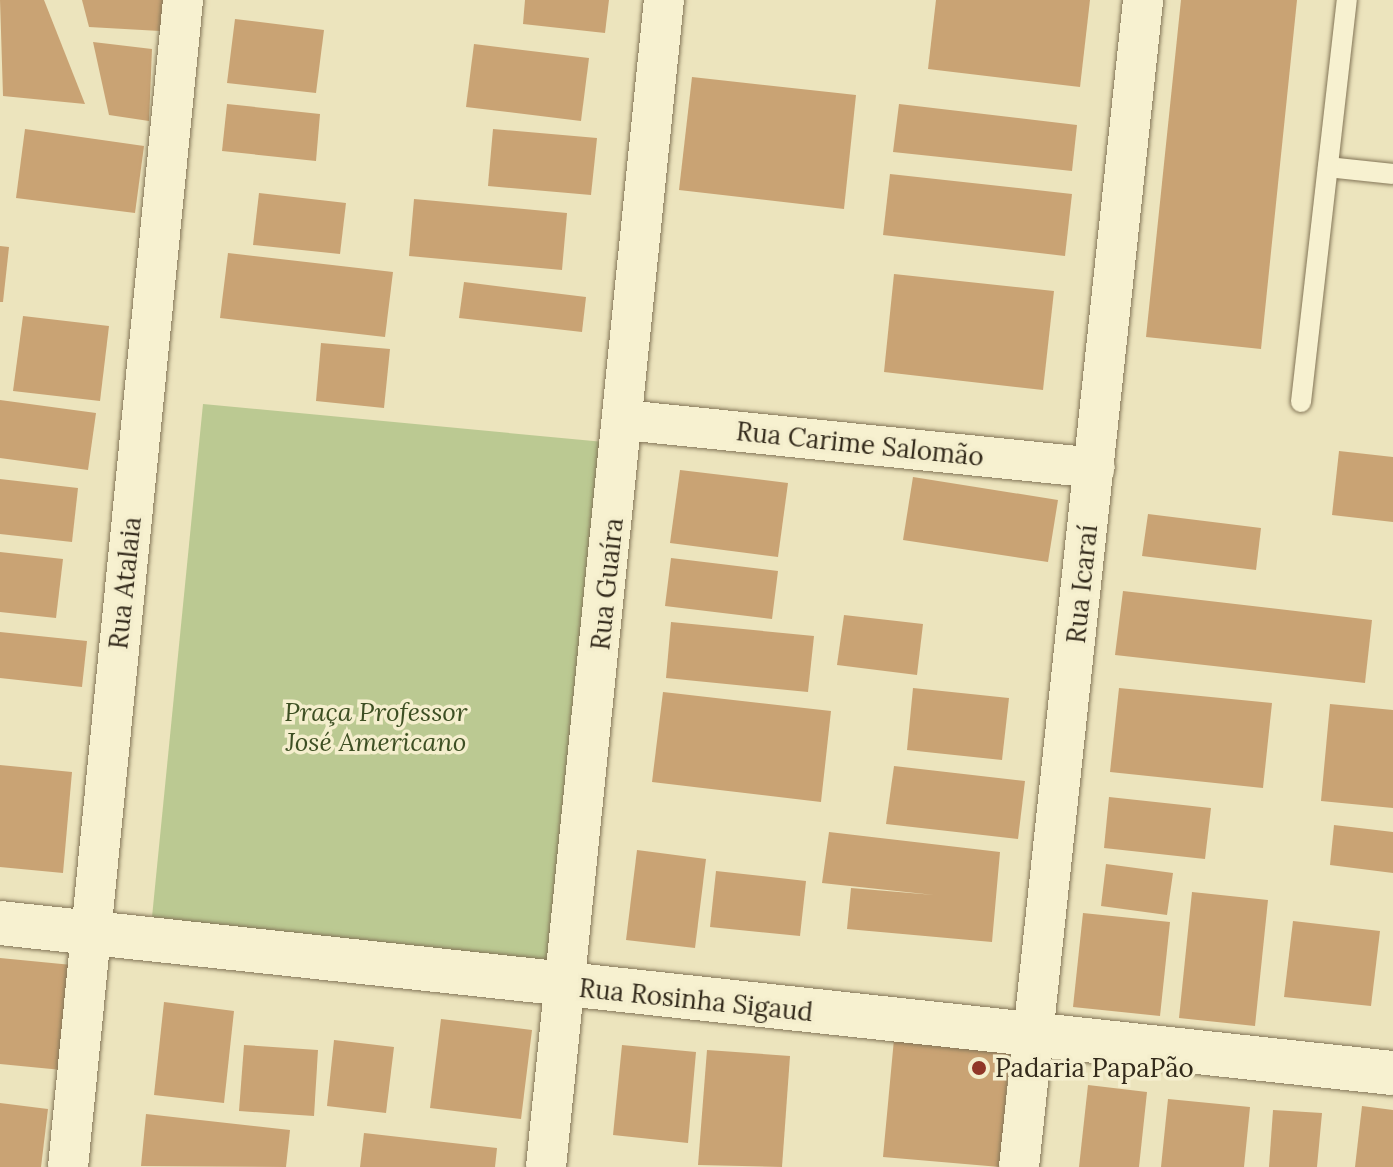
<!DOCTYPE html>
<html>
<head>
<meta charset="utf-8">
<style>
  body { margin:0 }
  #map { position:relative; width:1393px; height:1167px; overflow:hidden; background:#ece4bd; font-family:Lora,serif }
  div>[style] { position:absolute }
  .green>* { inset:0; background:#bbc992 }
  .building>* { inset:0; background:#c9a374 }
  .roads { filter:drop-shadow(0 0 2px #837557) drop-shadow(0 0 2px #837557) }
  .lane>* { height:20px; margin:-10px; padding:0 10px; transform-origin:10px; border-radius:10px; background:#f7f1d0 }
  .street>* { height:40px; margin:-20px; padding:0 20px; transform-origin:20px; border-radius:20px; background:#f7f1d0 }
  .secondary>* { height:44px; margin:-22px; padding:0 22px; transform-origin:22px; border-radius:22px; background:#f7f1d0 }
  .dots>* { width:22px; height:22px; translate:-50% -50%; box-sizing:border-box; border:4px solid #f4eecd; border-radius:50% }
  span { translate:-50% -50%; white-space:nowrap; text-align:center; line-height:1.15; -webkit-text-stroke:7px #f4eecd; paint-order:stroke }
  .street-label { font-size:26px; color:#332a1b }
  .park-label { font-size:26px; color:#3d4f23; font-style:italic }
  .poi-label { font-size:26px; color:#332a1b }
  .left { translate:0 -50%; text-align:left }
</style>
</head>
<body>
<div id="map">
  <div class="green">
    <i style="clip-path:polygon(203px 404px,604px 442px,560px 966px,152px 917px)"></i>
  </div>
  <div class="building">
    <i style="clip-path:polygon(0 0,44px 0,85px 104px,3px 96px)"></i>
    <i style="clip-path:polygon(82px 0,163px 0,160px 31px,89px 27px)"></i>
    <i style="clip-path:polygon(525px 0,609px 0,605px 33px,523px 24px)"></i>
    <i style="clip-path:polygon(936px 0,1090px 0,1080px 87px,928px 69px)"></i>
    <i style="clip-path:polygon(1181px 0,1297px 0,1261px 349px,1146px 337px)"></i>
    <i style="clip-path:polygon(235px 19px,324px 30px,316px 93px,227px 83px)"></i>
    <i style="clip-path:polygon(93px 42px,152px 49px,149px 121px,109px 115px)"></i>
    <i style="clip-path:polygon(474px 44px,589px 58px,581px 121px,466px 107px)"></i>
    <i style="clip-path:polygon(692px 77px,856px 95px,844px 209px,679px 190px)"></i>
    <i style="clip-path:polygon(227px 104px,320px 114px,316px 161px,222px 151px)"></i>
    <i style="clip-path:polygon(899px 104px,1077px 125px,1072px 171px,893px 152px)"></i>
    <i style="clip-path:polygon(25px 129px,144px 146px,135px 213px,16px 198px)"></i>
    <i style="clip-path:polygon(493px 129px,597px 138px,591px 195px,488px 186px)"></i>
    <i style="clip-path:polygon(890px 174px,1072px 194px,1065px 256px,883px 235px)"></i>
    <i style="clip-path:polygon(259px 193px,346px 203px,340px 254px,253px 245px)"></i>
    <i style="clip-path:polygon(414px 199px,567px 213px,562px 270px,409px 256px)"></i>
    <i style="clip-path:polygon(0 246px,9px 247px,3px 302px,0 302px)"></i>
    <i style="clip-path:polygon(228px 253px,393px 272px,385px 337px,220px 318px)"></i>
    <i style="clip-path:polygon(894px 274px,1054px 291px,1043px 390px,884px 372px)"></i>
    <i style="clip-path:polygon(464px 282px,586px 297px,582px 332px,459px 318px)"></i>
    <i style="clip-path:polygon(23px 316px,109px 326px,100px 401px,13px 391px)"></i>
    <i style="clip-path:polygon(321px 343px,390px 349px,384px 408px,316px 401px)"></i>
    <i style="clip-path:polygon(0 400px,96px 413px,88px 470px,0 458px)"></i>
    <i style="clip-path:polygon(1339px 451px,1393px 457px,1393px 522px,1332px 515px)"></i>
    <i style="clip-path:polygon(680px 470px,788px 483px,778px 557px,670px 543px)"></i>
    <i style="clip-path:polygon(913px 477px,1058px 500px,1048px 562px,903px 540px)"></i>
    <i style="clip-path:polygon(0 479px,78px 488px,72px 542px,0 534px)"></i>
    <i style="clip-path:polygon(1148px 514px,1261px 528px,1256px 570px,1142px 556px)"></i>
    <i style="clip-path:polygon(0 552px,63px 559px,56px 618px,0 612px)"></i>
    <i style="clip-path:polygon(671px 558px,778px 571px,772px 619px,665px 606px)"></i>
    <i style="clip-path:polygon(1123px 591px,1372px 620px,1365px 683px,1115px 655px)"></i>
    <i style="clip-path:polygon(844px 615px,923px 624px,917px 675px,837px 665px)"></i>
    <i style="clip-path:polygon(671px 622px,814px 636px,808px 692px,666px 678px)"></i>
    <i style="clip-path:polygon(0 632px,87px 641px,82px 687px,0 678px)"></i>
    <i style="clip-path:polygon(913px 688px,1009px 698px,1002px 760px,907px 750px)"></i>
    <i style="clip-path:polygon(1119px 688px,1272px 703px,1263px 788px,1110px 772px)"></i>
    <i style="clip-path:polygon(663px 692px,831px 711px,821px 802px,652px 782px)"></i>
    <i style="clip-path:polygon(1330px 704px,1393px 710px,1393px 808px,1321px 801px)"></i>
    <i style="clip-path:polygon(0 765px,72px 772px,63px 873px,0 867px)"></i>
    <i style="clip-path:polygon(894px 766px,1025px 781px,1018px 839px,886px 824px)"></i>
    <i style="clip-path:polygon(1109px 797px,1211px 808px,1205px 859px,1104px 848px)"></i>
    <i style="clip-path:polygon(1334px 825px,1393px 832px,1393px 873px,1330px 865px)"></i>
    <i style="clip-path:polygon(829px 832px,1000px 852px,992px 942px,847px 929px,851px 888px,934px 895px,822px 883px)"></i>
    <i style="clip-path:polygon(637px 850px,706px 859px,695px 948px,626px 940px)"></i>
    <i style="clip-path:polygon(1106px 864px,1173px 873px,1167px 915px,1101px 906px)"></i>
    <i style="clip-path:polygon(716px 871px,806px 881px,800px 936px,710px 927px)"></i>
    <i style="clip-path:polygon(1192px 892px,1268px 900px,1255px 1026px,1179px 1018px)"></i>
    <i style="clip-path:polygon(1083px 913px,1170px 922px,1160px 1016px,1073px 1007px)"></i>
    <i style="clip-path:polygon(1293px 921px,1380px 931px,1371px 1006px,1284px 997px)"></i>
    <i style="clip-path:polygon(0 958px,72px 965px,62px 1070px,0 1064px)"></i>
    <i style="clip-path:polygon(164px 1002px,234px 1011px,224px 1103px,154px 1095px)"></i>
    <i style="clip-path:polygon(441px 1019px,532px 1030px,521px 1119px,430px 1108px)"></i>
    <i style="clip-path:polygon(894px 1039px,1010px 1051px,1000px 1167px,883px 1157px)"></i>
    <i style="clip-path:polygon(334px 1040px,394px 1047px,386px 1113px,327px 1106px)"></i>
    <i style="clip-path:polygon(244px 1045px,318px 1050px,314px 1116px,239px 1111px)"></i>
    <i style="clip-path:polygon(622px 1045px,696px 1052px,688px 1143px,613px 1135px)"></i>
    <i style="clip-path:polygon(707px 1050px,790px 1056px,782px 1167px,698px 1165px)"></i>
    <i style="clip-path:polygon(1088px 1085px,1147px 1092px,1139px 1167px,1079px 1167px)"></i>
    <i style="clip-path:polygon(1168px 1099px,1250px 1107px,1244px 1167px,1161px 1167px)"></i>
    <i style="clip-path:polygon(0 1103px,48px 1109px,41px 1167px,0 1167px)"></i>
    <i style="clip-path:polygon(1362px 1106px,1393px 1110px,1393px 1167px,1355px 1167px)"></i>
    <i style="clip-path:polygon(1273px 1110px,1322px 1113px,1317px 1167px,1269px 1167px)"></i>
    <i style="clip-path:polygon(146px 1114px,290px 1130px,286px 1167px,141px 1166px)"></i>
    <i style="clip-path:polygon(364px 1133px,497px 1148px,495px 1167px,360px 1167px)"></i>
  </div>
  <div class="roads">
    <div class="lane">
      <i style="left:1328px;top:167px;width:65px;rotate:6.1deg"></i>
      <i style="left:1301px;top:402px;width:405px;rotate:-83.5deg"></i>
    </div>
    <div class="street">
      <i style="left:624px;top:420px;width:473px;rotate:5.8deg"></i>
      <i style="left:68px;top:1167px;width:1173px;rotate:-84.37deg"></i>
      <i style="left:546px;top:1167px;width:1173px;rotate:-84.23deg"></i>
      <i style="left:1019px;top:1167px;width:1174px;rotate:-83.93deg"></i>
    </div>
    <div class="secondary">
      <i style="left:0;top:923px;width:1401px;rotate:6.15deg"></i>
    </div>
  </div>
  <div class="dots">
    <i style="left:979px;top:1068px;background:#903729"></i>
  </div>
  <div class="street-label">
    <span style="left:860px;top:444px;rotate:6deg">Rua Carime Salomão</span>
    <span style="left:125px;top:583px;rotate:-84deg">Rua Atalaia</span>
    <span style="left:607px;top:584px;rotate:-84deg">Rua Guaíra</span>
    <span style="left:1082px;top:584px;rotate:-84deg">Rua Icaraí</span>
    <span style="left:696px;top:1000px;rotate:6deg">Rua Rosinha Sigaud</span>
  </div>
  <div class="park-label">
    <span style="left:376px;top:727px">Praça Professor<br>José Americano</span>
  </div>
  <div class="poi-label">
    <span class="left" style="left:995px;top:1068px">Padaria PapaPão</span>
  </div>
</div>
</body>
</html>
